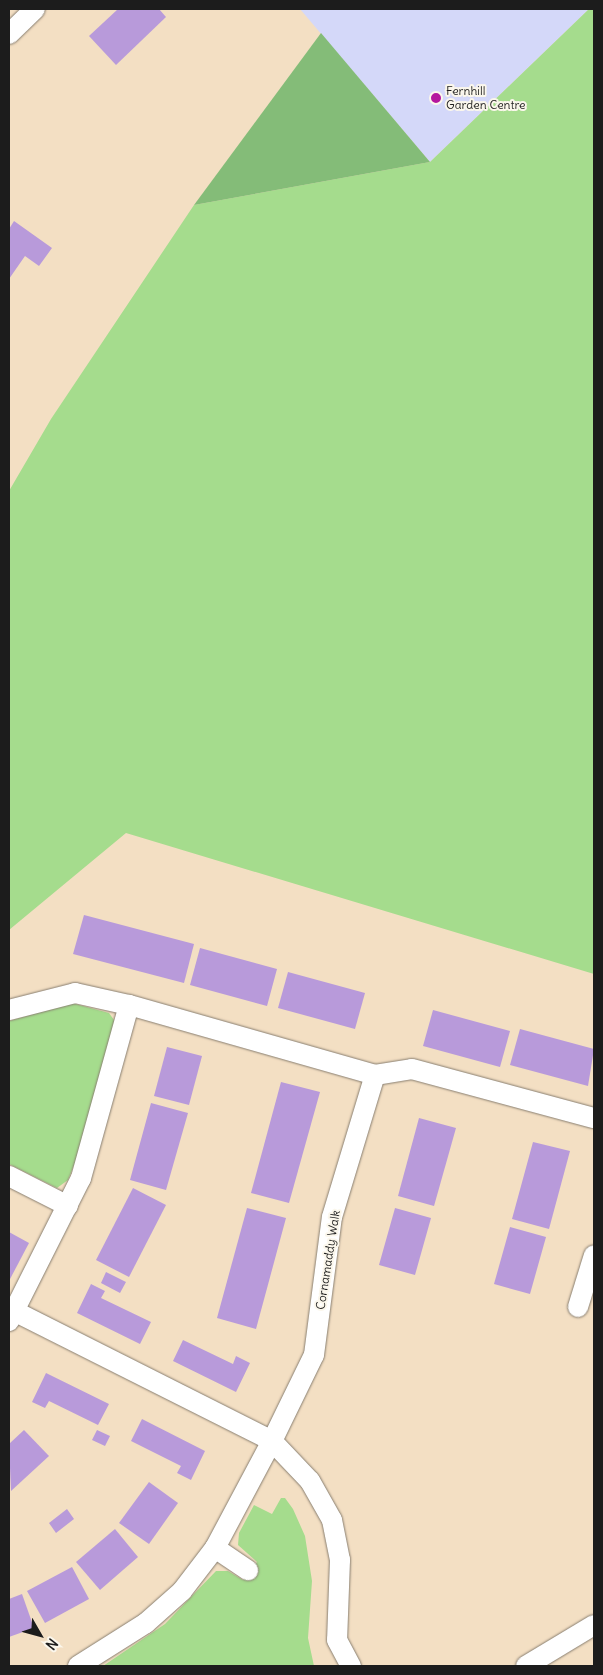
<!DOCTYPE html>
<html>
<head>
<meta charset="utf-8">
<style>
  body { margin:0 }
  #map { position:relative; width:603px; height:1675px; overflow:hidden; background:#f3dfc3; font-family:Delius,sans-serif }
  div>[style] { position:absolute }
  .built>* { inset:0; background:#d4d8f9 }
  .green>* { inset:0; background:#a5dc8d }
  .forest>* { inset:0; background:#84bc78 }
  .building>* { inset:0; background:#b89ada }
  .roads { filter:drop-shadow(0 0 1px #887e70) drop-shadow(0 0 1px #887e70) }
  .street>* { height:20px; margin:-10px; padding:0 10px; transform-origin:10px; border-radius:10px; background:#fff }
  .dots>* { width:14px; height:14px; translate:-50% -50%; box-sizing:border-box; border:2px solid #fbf7ec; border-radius:50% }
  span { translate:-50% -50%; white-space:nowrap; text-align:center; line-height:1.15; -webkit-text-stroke:4px #fbf7ec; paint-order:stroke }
  .poi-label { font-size:12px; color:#1c1c1c }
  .left { translate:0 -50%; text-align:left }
  .street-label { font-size:12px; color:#1c1c1c }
  .frame { position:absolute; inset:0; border:10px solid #1c1c1c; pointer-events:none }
  .north { position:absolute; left:15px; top:1610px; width:50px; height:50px; -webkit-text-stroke:4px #fbf7ec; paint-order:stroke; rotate:128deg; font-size:14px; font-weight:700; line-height:20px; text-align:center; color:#1c1c1c }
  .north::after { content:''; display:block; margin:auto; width:18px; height:22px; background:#1c1c1c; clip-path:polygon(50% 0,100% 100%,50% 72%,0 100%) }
</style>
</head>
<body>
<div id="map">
  <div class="built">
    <i style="clip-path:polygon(300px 9px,589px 9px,430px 162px)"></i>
  </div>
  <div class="green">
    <i style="clip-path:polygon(589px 9px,594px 9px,594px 974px,126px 833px,9px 930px,9px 491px,51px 419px,194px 205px,430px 162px)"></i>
    <i style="clip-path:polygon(72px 1003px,109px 1013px,114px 1020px,114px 1026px,75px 1163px,68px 1180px,57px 1188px,9px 1164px,9px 1021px)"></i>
    <i style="clip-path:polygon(281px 1498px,285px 1498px,293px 1509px,305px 1536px,312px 1581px,308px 1638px,314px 1666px,103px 1666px,165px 1624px,216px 1571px,228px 1571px,243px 1580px,257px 1562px,238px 1545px,239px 1533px,254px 1505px,272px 1514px)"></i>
  </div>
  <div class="forest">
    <i style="clip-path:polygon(321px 33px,430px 162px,194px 205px)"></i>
  </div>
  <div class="building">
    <i style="clip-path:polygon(118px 9px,159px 9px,166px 17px,116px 65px,89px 36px)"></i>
    <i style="clip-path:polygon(14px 221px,52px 248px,39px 266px,25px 256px,9px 279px,9px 229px)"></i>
    <i style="clip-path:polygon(84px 915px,194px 944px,184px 983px,73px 954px)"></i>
    <i style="clip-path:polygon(200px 948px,277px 969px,267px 1006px,190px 985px)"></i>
    <i style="clip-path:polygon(288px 972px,365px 993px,355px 1029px,278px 1008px)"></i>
    <i style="clip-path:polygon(433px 1010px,510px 1031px,500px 1067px,423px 1046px)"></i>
    <i style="clip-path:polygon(520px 1029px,594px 1049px,588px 1086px,510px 1065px)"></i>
    <i style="clip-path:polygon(167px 1047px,202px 1056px,189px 1105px,154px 1096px)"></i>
    <i style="clip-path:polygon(281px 1082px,320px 1092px,289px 1203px,251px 1193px)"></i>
    <i style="clip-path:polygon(151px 1103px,188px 1113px,166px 1190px,130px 1180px)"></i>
    <i style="clip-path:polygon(419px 1118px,456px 1128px,434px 1206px,398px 1196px)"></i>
    <i style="clip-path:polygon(533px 1142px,570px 1151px,549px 1229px,512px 1219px)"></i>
    <i style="clip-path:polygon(133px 1188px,166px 1205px,129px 1277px,96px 1260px)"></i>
    <i style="clip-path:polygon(247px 1208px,286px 1218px,256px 1329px,217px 1318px)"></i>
    <i style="clip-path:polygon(395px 1208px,431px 1218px,415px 1275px,379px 1265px)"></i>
    <i style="clip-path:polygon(510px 1227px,546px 1237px,530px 1294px,494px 1284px)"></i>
    <i style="clip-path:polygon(9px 1232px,29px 1243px,9px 1281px)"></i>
    <i style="clip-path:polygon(106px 1272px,126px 1282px,120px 1293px,101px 1283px)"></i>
    <i style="clip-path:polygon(91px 1284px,105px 1291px,101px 1298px,151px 1322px,140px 1344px,77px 1313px)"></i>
    <i style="clip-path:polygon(183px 1340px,233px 1364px,236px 1356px,250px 1363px,236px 1392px,173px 1361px)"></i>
    <i style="clip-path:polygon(46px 1373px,109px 1404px,98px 1425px,49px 1401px,45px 1408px,32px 1402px)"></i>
    <i style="clip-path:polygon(142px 1419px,205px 1451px,191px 1480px,177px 1473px,181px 1466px,131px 1441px)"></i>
    <i style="clip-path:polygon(24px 1430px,49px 1456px,11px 1491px,9px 1444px)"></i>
    <i style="clip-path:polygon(97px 1430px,110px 1436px,105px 1446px,92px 1440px)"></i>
    <i style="clip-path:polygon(149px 1482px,178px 1503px,149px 1544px,119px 1523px)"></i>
    <i style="clip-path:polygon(67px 1509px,74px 1519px,56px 1533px,49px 1523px)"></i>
    <i style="clip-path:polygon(115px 1529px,138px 1557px,100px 1590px,76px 1562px)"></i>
    <i style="clip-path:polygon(72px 1567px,89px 1599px,45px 1623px,27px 1591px)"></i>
    <i style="clip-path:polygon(22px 1594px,34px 1628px,9px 1637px,9px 1599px)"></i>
  </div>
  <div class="roads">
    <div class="street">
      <i style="left:9px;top:34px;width:36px;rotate:-44deg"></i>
      <i style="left:9px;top:1010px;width:68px;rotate:-14.4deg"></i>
      <i style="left:75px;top:993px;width:55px;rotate:12.5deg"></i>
      <i style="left:129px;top:1005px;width:180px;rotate:105.5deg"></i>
      <i style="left:81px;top:1178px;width:149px;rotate:116.7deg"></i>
      <i style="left:375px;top:1075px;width:37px;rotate:-9deg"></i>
      <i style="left:412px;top:1069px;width:188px;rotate:15.1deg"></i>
      <i style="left:9px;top:1176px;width:66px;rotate:27deg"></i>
      <i style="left:578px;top:1307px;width:54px;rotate:-72.9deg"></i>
      <i style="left:9px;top:1321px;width:11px;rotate:-63deg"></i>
      <i style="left:14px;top:1311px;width:289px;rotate:26.7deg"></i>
      <i style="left:272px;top:1441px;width:55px;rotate:46.5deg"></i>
      <i style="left:310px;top:1481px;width:45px;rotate:60.6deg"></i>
      <i style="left:332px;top:1520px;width:41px;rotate:78.7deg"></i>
      <i style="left:340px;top:1560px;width:80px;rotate:92.1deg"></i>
      <i style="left:337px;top:1640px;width:30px;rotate:62deg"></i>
      <i style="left:215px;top:1548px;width:40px;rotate:34deg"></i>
      <i style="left:78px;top:1666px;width:80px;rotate:-32.3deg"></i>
      <i style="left:146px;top:1623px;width:48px;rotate:-41.6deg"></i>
      <i style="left:182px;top:1591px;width:54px;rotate:-52.5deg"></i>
      <i style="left:215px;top:1548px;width:121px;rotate:-62deg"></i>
      <i style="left:272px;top:1441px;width:96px;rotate:-64deg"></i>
      <i style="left:314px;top:1355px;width:139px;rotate:-82.6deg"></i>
      <i style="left:332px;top:1217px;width:148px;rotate:-73.2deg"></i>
      <i style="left:375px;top:1075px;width:256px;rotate:-164.1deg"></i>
      <i style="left:526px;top:1666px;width:79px;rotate:-31.1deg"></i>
    </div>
  </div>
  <div class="dots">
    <i style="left:436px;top:98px;background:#b5179e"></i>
  </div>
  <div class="poi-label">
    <span class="left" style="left:446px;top:98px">Fernhill<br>Garden Centre</span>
  </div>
  <div class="street-label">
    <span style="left:328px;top:1260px;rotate:-81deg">Cornamaddy Walk</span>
  </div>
  <div class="frame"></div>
  <div class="north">N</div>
</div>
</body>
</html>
